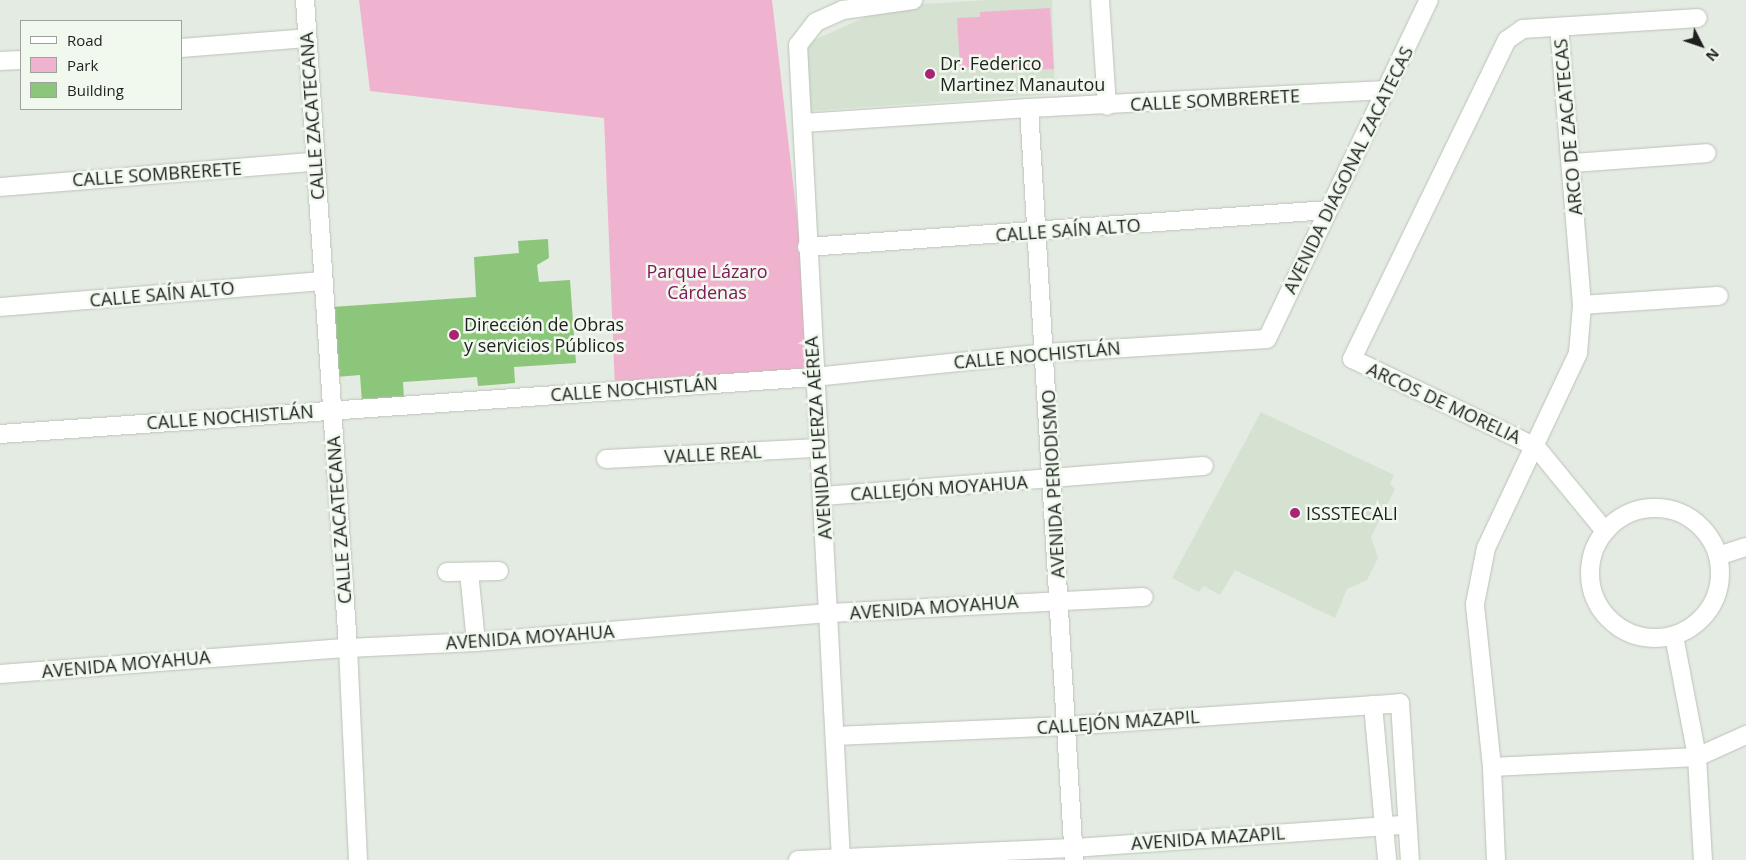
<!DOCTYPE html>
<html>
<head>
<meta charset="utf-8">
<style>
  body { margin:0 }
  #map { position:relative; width:1746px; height:860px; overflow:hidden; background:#e4ebe2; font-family:"Open Sans",sans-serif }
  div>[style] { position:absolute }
  .built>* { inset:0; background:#d5e1d1 }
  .green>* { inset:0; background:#f0b3cf }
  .building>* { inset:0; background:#8bc67a }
  .roads { filter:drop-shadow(0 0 1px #bbc2b9) drop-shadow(0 0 1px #bbc2b9) }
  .minor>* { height:18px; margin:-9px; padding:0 9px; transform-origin:9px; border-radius:9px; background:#fff }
  .minor>.ring { margin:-9px; padding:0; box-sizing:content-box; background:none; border:18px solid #fff; border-radius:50% }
  .dots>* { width:14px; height:14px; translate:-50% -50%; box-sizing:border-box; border:2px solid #f1f9ef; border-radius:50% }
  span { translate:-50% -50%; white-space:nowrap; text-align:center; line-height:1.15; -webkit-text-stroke:5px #f1f9ef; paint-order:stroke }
  .poi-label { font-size:18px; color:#1e201d }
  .left { translate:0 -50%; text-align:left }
  .street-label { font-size:18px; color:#1e201d }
  .park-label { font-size:18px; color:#811857 }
  .legend { position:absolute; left:20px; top:20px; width:162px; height:90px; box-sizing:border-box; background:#f1f9ef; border:1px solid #9da29b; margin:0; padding:6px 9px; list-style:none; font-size:15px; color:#1e201d }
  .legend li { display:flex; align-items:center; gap:10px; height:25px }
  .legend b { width:25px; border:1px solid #9da29b }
  .north { position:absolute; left:1676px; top:20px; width:50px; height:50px; -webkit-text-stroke:4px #f1f9ef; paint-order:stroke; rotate:131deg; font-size:14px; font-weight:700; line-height:20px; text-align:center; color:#1e201d }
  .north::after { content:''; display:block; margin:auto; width:18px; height:22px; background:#1e201d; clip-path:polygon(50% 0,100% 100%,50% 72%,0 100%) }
</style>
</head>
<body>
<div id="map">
  <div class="built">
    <i style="clip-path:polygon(989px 0,1052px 0,1055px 94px,809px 111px,805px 54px,812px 41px,890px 6px)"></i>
    <i style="clip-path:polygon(1261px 412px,1394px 475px,1390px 484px,1395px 489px,1371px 537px,1378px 558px,1367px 580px,1347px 589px,1335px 618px,1235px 570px,1220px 595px,1204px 586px,1199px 592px,1172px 578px)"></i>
  </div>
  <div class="green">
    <i style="clip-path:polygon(359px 0,772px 0,815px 373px,615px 388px,604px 118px,370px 91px)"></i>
    <i style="clip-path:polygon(1050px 8px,1054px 69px,984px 71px,983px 66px,960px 68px,957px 18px,980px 17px,980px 12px)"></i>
  </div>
  <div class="building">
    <i style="clip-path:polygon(548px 239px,549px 258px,537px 265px,539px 282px,570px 280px,576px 363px,514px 367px,515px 383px,478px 386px,477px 377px,403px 382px,404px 399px,362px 402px,360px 375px,336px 377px,332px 307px,476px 297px,474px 257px,519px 253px,518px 241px)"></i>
  </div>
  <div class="roads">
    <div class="minor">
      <i style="left:305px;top:0;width:649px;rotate:86.2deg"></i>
      <i style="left:348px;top:648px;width:212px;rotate:87.3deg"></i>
      <i style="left:1100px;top:0;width:106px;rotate:86.2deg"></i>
      <i style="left:181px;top:48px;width:126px;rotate:-4.5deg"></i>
      <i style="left:0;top:61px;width:21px;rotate:-3deg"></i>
      <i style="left:1029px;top:108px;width:753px;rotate:86.58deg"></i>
      <i style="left:803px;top:123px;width:226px;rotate:-3.8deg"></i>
      <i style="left:1029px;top:108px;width:358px;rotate:-2.9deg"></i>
      <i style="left:1572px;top:163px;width:135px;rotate:-4.2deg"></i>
      <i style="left:0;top:187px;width:315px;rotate:-4.6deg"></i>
      <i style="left:807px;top:247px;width:522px;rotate:-4.06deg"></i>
      <i style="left:1582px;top:305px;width:137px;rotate:-3.8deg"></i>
      <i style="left:0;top:307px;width:324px;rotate:-4.6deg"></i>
      <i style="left:0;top:434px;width:816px;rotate:-4.01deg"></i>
      <i style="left:814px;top:377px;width:232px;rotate:-5.9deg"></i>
      <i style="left:1045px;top:353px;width:222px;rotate:-3.6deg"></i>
      <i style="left:1267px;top:339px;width:376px;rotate:-64.5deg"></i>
      <i style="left:606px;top:459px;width:213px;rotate:-3deg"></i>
      <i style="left:823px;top:496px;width:382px;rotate:-4.5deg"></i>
      <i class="ring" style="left:1590px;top:508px;width:112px;height:112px"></i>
      <i style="left:1605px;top:531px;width:109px;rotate:-129.4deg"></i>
      <i style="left:1536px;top:447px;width:204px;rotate:-154.4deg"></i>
      <i style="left:1352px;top:359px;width:355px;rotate:-64.1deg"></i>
      <i style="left:1507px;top:40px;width:19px;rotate:-35deg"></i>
      <i style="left:1523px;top:29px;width:175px;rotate:-3.6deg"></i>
      <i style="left:1718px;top:556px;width:29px;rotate:-18deg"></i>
      <i style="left:447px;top:572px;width:52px;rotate:-1.1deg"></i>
      <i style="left:469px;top:572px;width:70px;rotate:84.3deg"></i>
      <i style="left:1674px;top:636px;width:123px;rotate:79.2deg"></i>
      <i style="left:1697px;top:757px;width:103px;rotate:86.7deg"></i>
      <i style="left:0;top:674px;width:349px;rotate:-4.3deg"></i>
      <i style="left:348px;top:648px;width:128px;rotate:-2.7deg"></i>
      <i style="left:476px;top:642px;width:354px;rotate:-4.7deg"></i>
      <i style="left:829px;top:613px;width:315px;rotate:-2.9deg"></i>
      <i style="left:1373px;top:705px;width:156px;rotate:84.8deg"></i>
      <i style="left:835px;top:736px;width:231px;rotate:-2.5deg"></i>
      <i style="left:1066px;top:726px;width:335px;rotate:-3.9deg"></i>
      <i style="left:1400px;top:703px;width:157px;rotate:86.4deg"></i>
      <i style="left:1492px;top:767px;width:205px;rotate:-2.8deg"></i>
      <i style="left:1697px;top:757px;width:54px;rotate:-24.2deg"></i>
      <i style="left:798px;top:860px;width:276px;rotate:-2.5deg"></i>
      <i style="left:1074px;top:848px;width:334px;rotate:-4deg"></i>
      <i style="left:841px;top:860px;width:816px;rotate:-93.02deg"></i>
      <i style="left:798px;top:45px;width:29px;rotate:-52deg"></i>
      <i style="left:816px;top:22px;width:30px;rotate:-24deg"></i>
      <i style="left:843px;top:10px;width:71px;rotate:-8.1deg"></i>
      <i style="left:1496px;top:860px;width:93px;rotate:-92.5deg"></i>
      <i style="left:1492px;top:767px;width:164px;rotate:-96deg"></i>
      <i style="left:1475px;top:604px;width:57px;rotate:-78.9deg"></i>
      <i style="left:1486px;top:548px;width:216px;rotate:-64.7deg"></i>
      <i style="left:1578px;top:353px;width:48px;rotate:-85.2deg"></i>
      <i style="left:1582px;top:305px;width:278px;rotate:-94.7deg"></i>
    </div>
  </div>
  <div class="dots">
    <i style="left:930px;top:74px;background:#a72573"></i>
    <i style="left:454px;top:335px;background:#a72573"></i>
    <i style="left:1295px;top:513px;background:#a72573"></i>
  </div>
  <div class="poi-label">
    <span class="left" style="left:940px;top:74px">Dr. Federico<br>Martinez Manautou</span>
    <span class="left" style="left:464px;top:335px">Dirección de Obras<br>y servicios Públicos</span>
    <span class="left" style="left:1306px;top:513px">ISSSTECALI</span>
  </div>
  <div class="street-label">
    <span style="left:1215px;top:100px;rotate:-3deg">CALLE SOMBRERETE</span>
    <span style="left:312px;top:116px;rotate:-94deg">CALLE ZACATECANA</span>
    <span style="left:1568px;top:127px;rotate:-95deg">ARCO DE ZACATECAS</span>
    <span style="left:1348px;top:170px;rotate:-64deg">AVENIDA DIAGONAL ZACATECAS</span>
    <span style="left:157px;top:174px;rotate:-4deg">CALLE SOMBRERETE</span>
    <span style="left:1068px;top:230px;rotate:-4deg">CALLE SAÍN ALTO</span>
    <span style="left:162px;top:294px;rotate:-5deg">CALLE SAÍN ALTO</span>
    <span style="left:1037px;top:355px;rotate:-5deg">CALLE NOCHISTLÁN</span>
    <span style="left:634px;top:389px;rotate:-4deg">CALLE NOCHISTLÁN</span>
    <span style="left:1444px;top:403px;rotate:25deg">ARCOS DE MORELIA</span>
    <span style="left:230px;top:417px;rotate:-4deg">CALLE NOCHISTLÁN</span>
    <span style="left:818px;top:438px;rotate:-94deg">AVENIDA FUERZA AÉREA</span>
    <span style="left:713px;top:454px;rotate:-3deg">VALLE REAL</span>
    <span style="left:1053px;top:484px;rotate:-93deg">AVENIDA PERIODISMO</span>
    <span style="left:939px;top:488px;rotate:-4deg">CALLEJÓN MOYAHUA</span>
    <span style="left:339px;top:520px;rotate:-94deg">CALLE ZACATECANA</span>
    <span style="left:934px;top:607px;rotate:-4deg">AVENIDA MOYAHUA</span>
    <span style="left:530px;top:637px;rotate:-4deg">AVENIDA MOYAHUA</span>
    <span style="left:126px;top:664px;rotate:-5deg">AVENIDA MOYAHUA</span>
    <span style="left:1118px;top:722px;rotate:-4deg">CALLEJÓN MAZAPIL</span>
    <span style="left:1208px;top:838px;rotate:-4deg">AVENIDA MAZAPIL</span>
  </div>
  <div class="park-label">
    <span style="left:707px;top:282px">Parque Lázaro<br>Cárdenas</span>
  </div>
  <ul class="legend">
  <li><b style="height:6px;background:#fff"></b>Road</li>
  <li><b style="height:14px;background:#f0b3cf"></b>Park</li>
  <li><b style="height:14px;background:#8bc67a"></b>Building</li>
  </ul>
  <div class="north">N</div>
</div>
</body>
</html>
